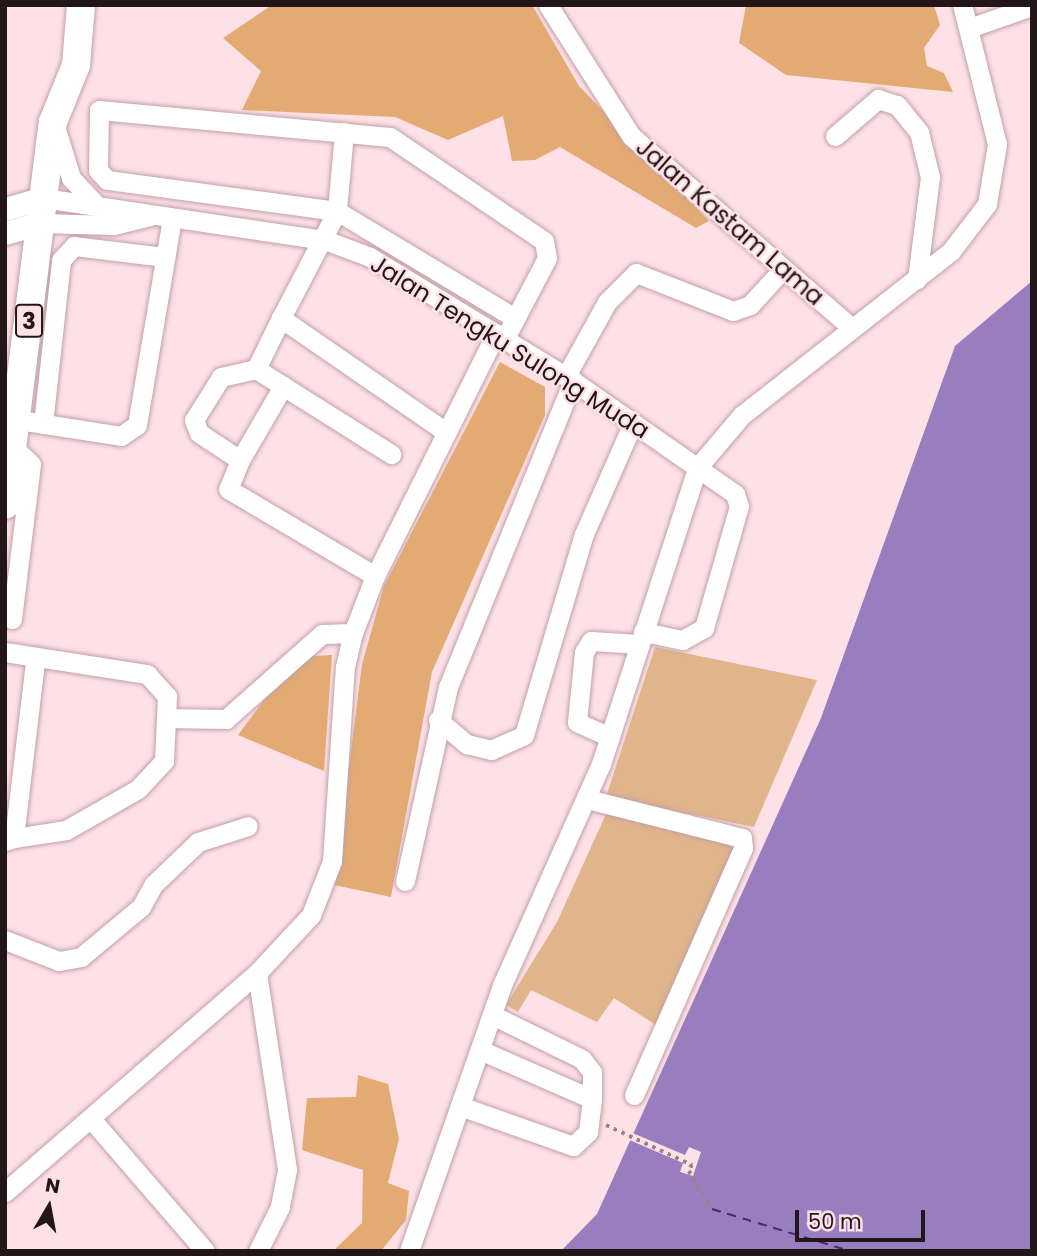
<!DOCTYPE html>
<html>
<head>
<meta charset="utf-8">
<style>
  body { margin:0 }
  #map { position:relative; width:1037px; height:1256px; overflow:hidden; background:#fee1e7; font-family:Poppins,sans-serif }
  div>[style] { position:absolute }
  .green>* { inset:0; background:#e0b58b }
  .forest>* { inset:0; background:#e3ab73 }
  .water>* { inset:0; background:#987ebf }
  .pier>* { inset:0; background:#fee1e7 }
  .ferry>* { height:2px; margin-top:-1px; transform-origin:0; background:repeating-linear-gradient(90deg,#4b2775 0 9px,transparent 0 16px) }
  .path>* { height:3.5px; margin-top:-1.75px; transform-origin:0; background:repeating-linear-gradient(90deg,#988287 0 3.5px,transparent 0 8.5px) }
  .roads { filter:drop-shadow(0 0 2px #c2a0a7) drop-shadow(0 0 2px #c2a0a7) }
  .minor>* { height:19px; margin:-9.5px; padding:0 9.5px; transform-origin:9.5px; border-radius:9.5px; background:#fff }
  .major>* { height:23px; margin:-11.5px; padding:0 11.5px; transform-origin:11.5px; border-radius:11.5px; background:#fff }
  .highway>* { height:28px; margin:-14px; padding:0 14px; transform-origin:14px; border-radius:14px; background:#fff }
  span { translate:-50% -50%; white-space:nowrap; text-align:center; line-height:1.15; -webkit-text-stroke:5px #fee1e7; paint-order:stroke }
  .shield-label span { padding:2px 5px; background:#fee1e7; border:2px solid; border-radius:5px; -webkit-text-stroke-width:0 }
  .shield-label { font-size:23px; color:#231619; font-weight:700 }
  .street-label { font-size:24px; color:#231619 }
  .frame { position:absolute; inset:0; border:7px solid #231619; pointer-events:none }
  .north { position:absolute; left:14px; top:1172px; width:70px; height:70px; -webkit-text-stroke:5px #fee1e7; paint-order:stroke; rotate:10deg; font-size:19px; font-weight:700; line-height:28px; text-align:center; color:#231619 }
  .north::after { content:''; display:block; margin:auto; width:24px; height:32px; background:#231619; clip-path:polygon(50% 0,100% 100%,50% 72%,0 100%) }
  .scale { position:absolute; left:795px; top:1210px; width:130px; height:32px; box-sizing:border-box; border:4px solid #231619; border-top:0; padding-left:9px; font-size:21px; line-height:24px; white-space:nowrap; color:#231619; -webkit-text-stroke:5px #fee1e7; paint-order:stroke }
</style>
</head>
<body>
<div id="map">
  <div class="green">
    <i style="clip-path:polygon(655px 647px,817px 680px,754px 827px,606px 797px)"></i>
    <i style="clip-path:polygon(606px 814px,737px 842px,659px 1027px,614px 998px,597px 1022px,531px 990px,518px 1012px,506px 1005px,557px 922px)"></i>
  </div>
  <div class="forest">
    <i style="clip-path:polygon(272px 5px,532px 5px,579px 86px,709px 221px,696px 228px,560px 147px,535px 160px,512px 161px,503px 116px,448px 140px,395px 117px,242px 110px,261px 71px,223px 38px)"></i>
    <i style="clip-path:polygon(746px 5px,934px 5px,940px 25px,924px 48px,927px 66px,944px 73px,953px 92px,786px 75px,739px 43px)"></i>
    <i style="clip-path:polygon(500px 362px,545px 387px,545px 415px,432px 672px,391px 897px,334px 885px,362px 664px,384px 586px)"></i>
    <i style="clip-path:polygon(332px 655px,324px 771px,238px 735px,279px 680px,311px 656px)"></i>
    <i style="clip-path:polygon(358px 1075px,388px 1084px,399px 1139px,388px 1183px,409px 1191px,406px 1220px,381px 1251px,333px 1251px,362px 1223px,363px 1170px,302px 1150px,307px 1098px,356px 1097px)"></i>
  </div>
  <div class="water">
    <i style="clip-path:polygon(1032px 281px,1032px 1251px,561px 1251px,597px 1214px,821px 718px,955px 346px)"></i>
  </div>
  <div class="pier">
    <i style="clip-path:polygon(630px 1132px,685px 1155px,689px 1147px,701px 1152px,693px 1176px,680px 1172px,683px 1163px,627px 1139px)"></i>
  </div>
  <div class="ferry">
    <i style="left:712px;top:1209px;width:143px;rotate:17deg"></i>
  </div>
  <div class="path">
    <i style="left:606px;top:1125px;width:95px;rotate:24.9deg"></i>
    <i style="left:692px;top:1165px;width:7px;rotate:117deg"></i>
    <i style="left:689px;top:1171px;width:44px;rotate:58.8deg"></i>
  </div>
  <div class="roads">
    <div class="minor">
      <i style="left:548px;top:5px;width:155px;rotate:57.6deg"></i>
      <i style="left:631px;top:136px;width:291px;rotate:41deg"></i>
      <i style="left:969px;top:28px;width:67px;rotate:-19.2deg"></i>
      <i style="left:55px;top:126px;width:54px;rotate:72.9deg"></i>
      <i style="left:71px;top:178px;width:35px;rotate:47deg"></i>
      <i style="left:344px;top:132px;width:79px;rotate:95.1deg"></i>
      <i style="left:337px;top:211px;width:208px;rotate:31deg"></i>
      <i style="left:835px;top:136px;width:57px;rotate:-40.7deg"></i>
      <i style="left:878px;top:99px;width:20px;rotate:18deg"></i>
      <i style="left:897px;top:105px;width:35px;rotate:51deg"></i>
      <i style="left:919px;top:132px;width:46px;rotate:76.3deg"></i>
      <i style="left:930px;top:177px;width:103px;rotate:97.3deg"></i>
      <i style="left:43px;top:198px;width:285px;rotate:8.5deg"></i>
      <i style="left:325px;top:240px;width:48px;rotate:20.7deg"></i>
      <i style="left:370px;top:257px;width:238px;rotate:31.4deg"></i>
      <i style="left:573px;top:381px;width:198px;rotate:34.9deg"></i>
      <i style="left:735px;top:494px;width:13px;rotate:72deg"></i>
      <i style="left:739px;top:506px;width:127px;rotate:106deg"></i>
      <i style="left:704px;top:628px;width:25px;rotate:151deg"></i>
      <i style="left:682px;top:640px;width:40px;rotate:-168deg"></i>
      <i style="left:40px;top:223px;width:74px;rotate:1.5deg"></i>
      <i style="left:114px;top:225px;width:37px;rotate:-14deg"></i>
      <i style="left:281px;top:318px;width:57px;rotate:116.1deg"></i>
      <i style="left:256px;top:369px;width:36px;rotate:167deg"></i>
      <i style="left:221px;top:377px;width:51px;rotate:122.1deg"></i>
      <i style="left:194px;top:420px;width:14px;rotate:69deg"></i>
      <i style="left:199px;top:433px;width:49px;rotate:33.4deg"></i>
      <i style="left:240px;top:460px;width:31px;rotate:112deg"></i>
      <i style="left:228px;top:489px;width:171px;rotate:30.6deg"></i>
      <i style="left:256px;top:369px;width:160px;rotate:32.2deg"></i>
      <i style="left:566px;top:376px;width:85px;rotate:-61deg"></i>
      <i style="left:607px;top:302px;width:41px;rotate:-45deg"></i>
      <i style="left:636px;top:273px;width:104px;rotate:21.4deg"></i>
      <i style="left:733px;top:311px;width:18px;rotate:-19deg"></i>
      <i style="left:750px;top:305px;width:49px;rotate:-47.5deg"></i>
      <i style="left:19px;top:420px;width:103px;rotate:8.9deg"></i>
      <i style="left:121px;top:436px;width:19px;rotate:-35deg"></i>
      <i style="left:137px;top:425px;width:210px;rotate:-80.4deg"></i>
      <i style="left:43px;top:424px;width:165px;rotate:-83.7deg"></i>
      <i style="left:61px;top:260px;width:19px;rotate:-47deg"></i>
      <i style="left:74px;top:246px;width:92px;rotate:6.9deg"></i>
      <i style="left:446px;top:432px;width:201px;rotate:-145.4deg"></i>
      <i style="left:281px;top:318px;width:121px;rotate:-62.4deg"></i>
      <i style="left:337px;top:211px;width:232px;rotate:-172.3deg"></i>
      <i style="left:107px;top:180px;width:13px;rotate:-132deg"></i>
      <i style="left:98px;top:170px;width:60px;rotate:-89deg"></i>
      <i style="left:99px;top:110px;width:292px;rotate:5.3deg"></i>
      <i style="left:390px;top:137px;width:186px;rotate:34deg"></i>
      <i style="left:544px;top:241px;width:17px;rotate:80deg"></i>
      <i style="left:547px;top:258px;width:90px;rotate:117.7deg"></i>
      <i style="left:240px;top:460px;width:86px;rotate:-59.8deg"></i>
      <i style="left:12px;top:619px;width:156px;rotate:-83deg"></i>
      <i style="left:31px;top:464px;width:22px;rotate:-137deg"></i>
      <i style="left:5px;top:652px;width:144px;rotate:8.8deg"></i>
      <i style="left:147px;top:674px;width:30px;rotate:48deg"></i>
      <i style="left:167px;top:696px;width:65px;rotate:92.6deg"></i>
      <i style="left:164px;top:761px;width:38px;rotate:133deg"></i>
      <i style="left:138px;top:789px;width:83px;rotate:150.3deg"></i>
      <i style="left:66px;top:830px;width:53px;rotate:171.3deg"></i>
      <i style="left:166px;top:718px;width:60px;rotate:1deg"></i>
      <i style="left:226px;top:719px;width:128px;rotate:-41.5deg"></i>
      <i style="left:322px;top:634px;width:31px;rotate:-2deg"></i>
      <i style="left:438px;top:720px;width:38px;rotate:40deg"></i>
      <i style="left:467px;top:744px;width:25px;rotate:14deg"></i>
      <i style="left:491px;top:750px;width:36px;rotate:-24deg"></i>
      <i style="left:524px;top:735px;width:210px;rotate:-73.4deg"></i>
      <i style="left:584px;top:534px;width:121px;rotate:-66.2deg"></i>
      <i style="left:610px;top:737px;width:36px;rotate:-156deg"></i>
      <i style="left:577px;top:722px;width:70px;rotate:-84.3deg"></i>
      <i style="left:584px;top:652px;width:13px;rotate:-58deg"></i>
      <i style="left:591px;top:641px;width:48px;rotate:3.6deg"></i>
      <i style="left:587px;top:799px;width:160px;rotate:14.1deg"></i>
      <i style="left:742px;top:838px;width:10px;rotate:84deg"></i>
      <i style="left:743px;top:848px;width:270px;rotate:113.8deg"></i>
      <i style="left:5px;top:841px;width:9px;rotate:-18deg"></i>
      <i style="left:14px;top:838px;width:178px;rotate:-83.2deg"></i>
      <i style="left:405px;top:881px;width:199px;rotate:-77.5deg"></i>
      <i style="left:448px;top:687px;width:331px;rotate:-67.8deg"></i>
      <i style="left:5px;top:940px;width:58px;rotate:21.3deg"></i>
      <i style="left:59px;top:961px;width:22px;rotate:-10deg"></i>
      <i style="left:81px;top:957px;width:78px;rotate:-39.8deg"></i>
      <i style="left:141px;top:907px;width:26px;rotate:-61deg"></i>
      <i style="left:154px;top:884px;width:61px;rotate:-43.7deg"></i>
      <i style="left:198px;top:842px;width:52px;rotate:-17.7deg"></i>
      <i style="left:257px;top:973px;width:199px;rotate:81.3deg"></i>
      <i style="left:287px;top:1170px;width:38px;rotate:101deg"></i>
      <i style="left:280px;top:1207px;width:49px;rotate:116.6deg"></i>
      <i style="left:480px;top:1050px;width:122px;rotate:23.6deg"></i>
      <i style="left:592px;top:1099px;width:27px;rotate:-90deg"></i>
      <i style="left:592px;top:1072px;width:16px;rotate:-128deg"></i>
      <i style="left:582px;top:1059px;width:100px;rotate:-153.9deg"></i>
      <i style="left:460px;top:1106px;width:120px;rotate:19.5deg"></i>
      <i style="left:573px;top:1146px;width:21px;rotate:-43deg"></i>
      <i style="left:588px;top:1132px;width:33px;rotate:-83deg"></i>
      <i style="left:92px;top:1120px;width:173px;rotate:49.2deg"></i>
      <i style="left:5px;top:1192px;width:334px;rotate:-41deg"></i>
      <i style="left:257px;top:973px;width:79px;rotate:-47deg"></i>
      <i style="left:311px;top:915px;width:58px;rotate:-68.7deg"></i>
      <i style="left:332px;top:861px;width:194px;rotate:-86.2deg"></i>
      <i style="left:345px;top:667px;width:35px;rotate:-77deg"></i>
      <i style="left:353px;top:633px;width:61px;rotate:-68.9deg"></i>
      <i style="left:375px;top:576px;width:271px;rotate:-63.5deg"></i>
      <i style="left:409px;top:1251px;width:284px;rotate:-70.7deg"></i>
      <i style="left:503px;top:983px;width:240px;rotate:-65.9deg"></i>
      <i style="left:601px;top:764px;width:311px;rotate:-72deg"></i>
      <i style="left:697px;top:468px;width:70px;rotate:-49.7deg"></i>
      <i style="left:742px;top:415px;width:266px;rotate:-38.1deg"></i>
      <i style="left:951px;top:251px;width:59px;rotate:-52.5deg"></i>
      <i style="left:987px;top:204px;width:61px;rotate:-80.5deg"></i>
      <i style="left:997px;top:144px;width:143px;rotate:-104.1deg"></i>
    </div>
    <div class="major">
      <i style="left:5px;top:209px;width:40px;rotate:-16deg"></i>
      <i style="left:5px;top:233px;width:36px;rotate:-16deg"></i>
    </div>
    <div class="highway">
      <i style="left:5px;top:505px;width:386px;rotate:-82.9deg"></i>
      <i style="left:53px;top:122px;width:61px;rotate:-68deg"></i>
      <i style="left:76px;top:65px;width:60px;rotate:-85.2deg"></i>
    </div>
  </div>
  <div class="shield-label">
    <span style="left:29px;top:321px">3</span>
  </div>
  <div class="street-label">
    <span style="left:730px;top:222px;rotate:41deg">Jalan Kastam Lama</span>
    <span style="left:510px;top:347px;rotate:32deg">Jalan Tengku Sulong Muda</span>
  </div>
  <div class="frame"></div>
  <div class="north">N</div>
  <div class="scale">50 m</div>
</div>
</body>
</html>
